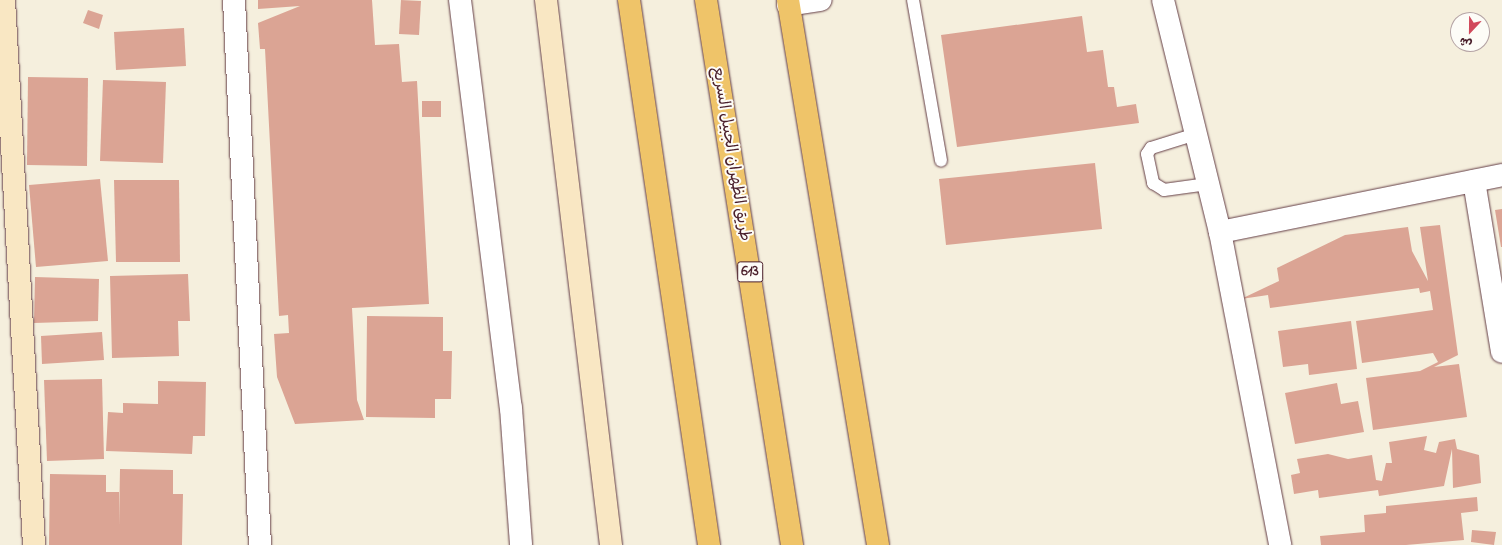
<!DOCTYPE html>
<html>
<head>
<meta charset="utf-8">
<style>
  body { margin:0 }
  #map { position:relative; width:1502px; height:545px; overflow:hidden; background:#f5efdd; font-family:"Indie Flower","Playpen Sans Arabic",sans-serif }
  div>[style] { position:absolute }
  .building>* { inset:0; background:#dba494 }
  .roads { filter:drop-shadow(0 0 1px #643e46) drop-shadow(0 0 1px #643e46) }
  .lane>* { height:12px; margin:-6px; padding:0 6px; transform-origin:6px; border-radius:6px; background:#fff }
  .street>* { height:22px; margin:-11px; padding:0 11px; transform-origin:11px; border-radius:11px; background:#fff }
  .secondary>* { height:22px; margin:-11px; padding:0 11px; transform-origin:11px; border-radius:11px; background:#f9e7c3 }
  .primary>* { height:22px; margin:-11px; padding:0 11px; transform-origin:11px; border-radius:11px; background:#efc469 }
  .highway>* { height:22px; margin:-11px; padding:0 11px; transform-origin:11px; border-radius:11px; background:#efc469 }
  span { translate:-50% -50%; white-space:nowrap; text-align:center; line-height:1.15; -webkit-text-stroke:4px #fdfcf7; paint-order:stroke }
  .shield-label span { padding:1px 3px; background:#fdfcf7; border:1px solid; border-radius:3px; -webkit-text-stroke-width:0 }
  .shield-label { font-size:15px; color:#4a1f2b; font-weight:700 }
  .street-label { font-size:16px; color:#4a1f2b }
  .north { position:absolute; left:1450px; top:12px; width:40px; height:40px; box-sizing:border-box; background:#fdfcf7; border:1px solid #b5a4a5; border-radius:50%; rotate:202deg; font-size:11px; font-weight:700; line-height:16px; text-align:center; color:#4a1f2b }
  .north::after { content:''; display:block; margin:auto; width:14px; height:18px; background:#d1495b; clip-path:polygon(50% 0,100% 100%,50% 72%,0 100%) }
</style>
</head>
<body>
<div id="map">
  <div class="building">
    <i style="clip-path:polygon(258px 0,372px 0,375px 45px,399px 44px,402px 82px,417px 81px,429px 304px,352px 308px,357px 400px,364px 420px,295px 424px,277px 377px,274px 334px,289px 333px,288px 315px,279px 316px,265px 49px,260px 49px,258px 23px,300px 6px,258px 9px)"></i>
    <i style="clip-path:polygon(401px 0,421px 1px,419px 35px,399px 34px)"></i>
    <i style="clip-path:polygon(88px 10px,103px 15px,99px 29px,83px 23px)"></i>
    <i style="clip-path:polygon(1082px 16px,1087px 52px,1103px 50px,1108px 87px,1114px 87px,1117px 107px,1136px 104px,1139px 123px,957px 147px,941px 35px)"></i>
    <i style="clip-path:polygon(184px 28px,186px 66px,116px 70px,114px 32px)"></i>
    <i style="clip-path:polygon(28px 77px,88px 78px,87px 166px,27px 165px)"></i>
    <i style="clip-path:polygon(103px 80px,166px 82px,163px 163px,100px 161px)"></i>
    <i style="clip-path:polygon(422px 101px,441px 101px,441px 117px,422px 117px)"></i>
    <i style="clip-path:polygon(1095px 163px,1102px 229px,946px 245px,939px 179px)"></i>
    <i style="clip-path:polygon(100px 179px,108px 261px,36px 267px,29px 185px)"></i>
    <i style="clip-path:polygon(114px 180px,179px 180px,180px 262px,116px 262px)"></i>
    <i style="clip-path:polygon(1502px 209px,1502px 247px,1501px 247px,1495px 210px)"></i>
    <i style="clip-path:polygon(1440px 225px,1458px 355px,1434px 367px,1459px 364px,1467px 417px,1373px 430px,1366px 378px,1420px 371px,1438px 362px,1433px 353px,1362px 363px,1356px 321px,1433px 310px,1430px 291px,1420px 293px,1419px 288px,1270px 308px,1268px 295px,1241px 299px,1279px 281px,1277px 268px,1345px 235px,1408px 227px,1412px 251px,1428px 281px,1420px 227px)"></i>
    <i style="clip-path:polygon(188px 274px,190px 321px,178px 321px,179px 356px,112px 358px,110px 276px)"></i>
    <i style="clip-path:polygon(35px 277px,99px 279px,98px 321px,34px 323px)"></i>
    <i style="clip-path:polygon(367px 316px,443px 317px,443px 351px,452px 351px,451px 399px,435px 399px,435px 418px,366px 417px)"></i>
    <i style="clip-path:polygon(1351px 321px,1357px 369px,1309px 375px,1308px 364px,1283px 367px,1278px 331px)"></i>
    <i style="clip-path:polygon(102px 332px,104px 360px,42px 364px,41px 336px)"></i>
    <i style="clip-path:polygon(102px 379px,104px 459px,47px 461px,44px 380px)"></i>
    <i style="clip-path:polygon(158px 381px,206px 382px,205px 436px,193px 436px,192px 454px,106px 451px,108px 412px,123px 413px,123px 403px,158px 404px)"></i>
    <i style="clip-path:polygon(1337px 383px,1341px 404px,1358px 401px,1364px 432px,1295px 444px,1285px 393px)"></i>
    <i style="clip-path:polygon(1427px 436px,1424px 450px,1436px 453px,1439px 442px,1455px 439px,1457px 449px,1479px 455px,1481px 483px,1453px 488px,1452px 449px,1444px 486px,1379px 496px,1378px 490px,1319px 498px,1318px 490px,1294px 494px,1291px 475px,1300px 473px,1297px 459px,1328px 454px,1348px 459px,1372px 455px,1376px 480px,1382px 481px,1386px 463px,1392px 463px,1389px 442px)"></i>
    <i style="clip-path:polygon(120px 469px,173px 470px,173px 494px,183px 494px,182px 545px,49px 545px,50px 474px,106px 475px,106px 492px,119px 492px,119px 526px)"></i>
    <i style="clip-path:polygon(1477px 497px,1478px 511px,1461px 513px,1464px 540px,1406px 545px,1321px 545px,1320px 536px,1365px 532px,1364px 515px,1386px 513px,1386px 506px)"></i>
    <i style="clip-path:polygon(1472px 530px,1496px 532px,1494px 545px,1471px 542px)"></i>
  </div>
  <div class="roads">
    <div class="lane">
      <i style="left:913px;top:0;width:163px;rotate:80.1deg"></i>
      <i style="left:1196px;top:134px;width:47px;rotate:162.7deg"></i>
      <i style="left:1151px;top:148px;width:7px;rotate:124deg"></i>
      <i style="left:1147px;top:154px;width:30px;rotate:78deg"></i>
      <i style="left:1153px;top:183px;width:13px;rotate:32deg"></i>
      <i style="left:1164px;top:190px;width:44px;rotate:-7.8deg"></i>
    </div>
    <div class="street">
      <i style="left:234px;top:0;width:546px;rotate:87.27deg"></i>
      <i style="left:460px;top:0;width:411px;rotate:82.9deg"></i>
      <i style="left:511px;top:408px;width:137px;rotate:85.8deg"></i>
      <i style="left:1163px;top:0;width:239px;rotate:76.2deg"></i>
      <i style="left:1220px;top:232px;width:319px;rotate:79.1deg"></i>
      <i style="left:788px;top:5px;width:33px;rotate:-9deg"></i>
      <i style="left:1474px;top:181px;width:173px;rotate:80.7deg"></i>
      <i style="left:1220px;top:232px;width:288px;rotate:-11.4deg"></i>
    </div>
    <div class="secondary">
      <i style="left:4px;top:0;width:546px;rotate:86.85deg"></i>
      <i style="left:546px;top:0;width:549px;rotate:83.2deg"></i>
    </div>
    <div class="primary">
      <i style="left:788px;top:0;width:552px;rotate:80.62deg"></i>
    </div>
    <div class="highway">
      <i style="left:629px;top:0;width:551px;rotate:81.65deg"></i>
      <i style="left:706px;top:0;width:552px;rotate:81.03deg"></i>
    </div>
  </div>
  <div class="shield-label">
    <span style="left:750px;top:272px">613</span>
  </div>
  <div class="street-label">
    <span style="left:731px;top:154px;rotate:81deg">طريق الظهران الجبيل السريع</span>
  </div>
  <div class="north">ش</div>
</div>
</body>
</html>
